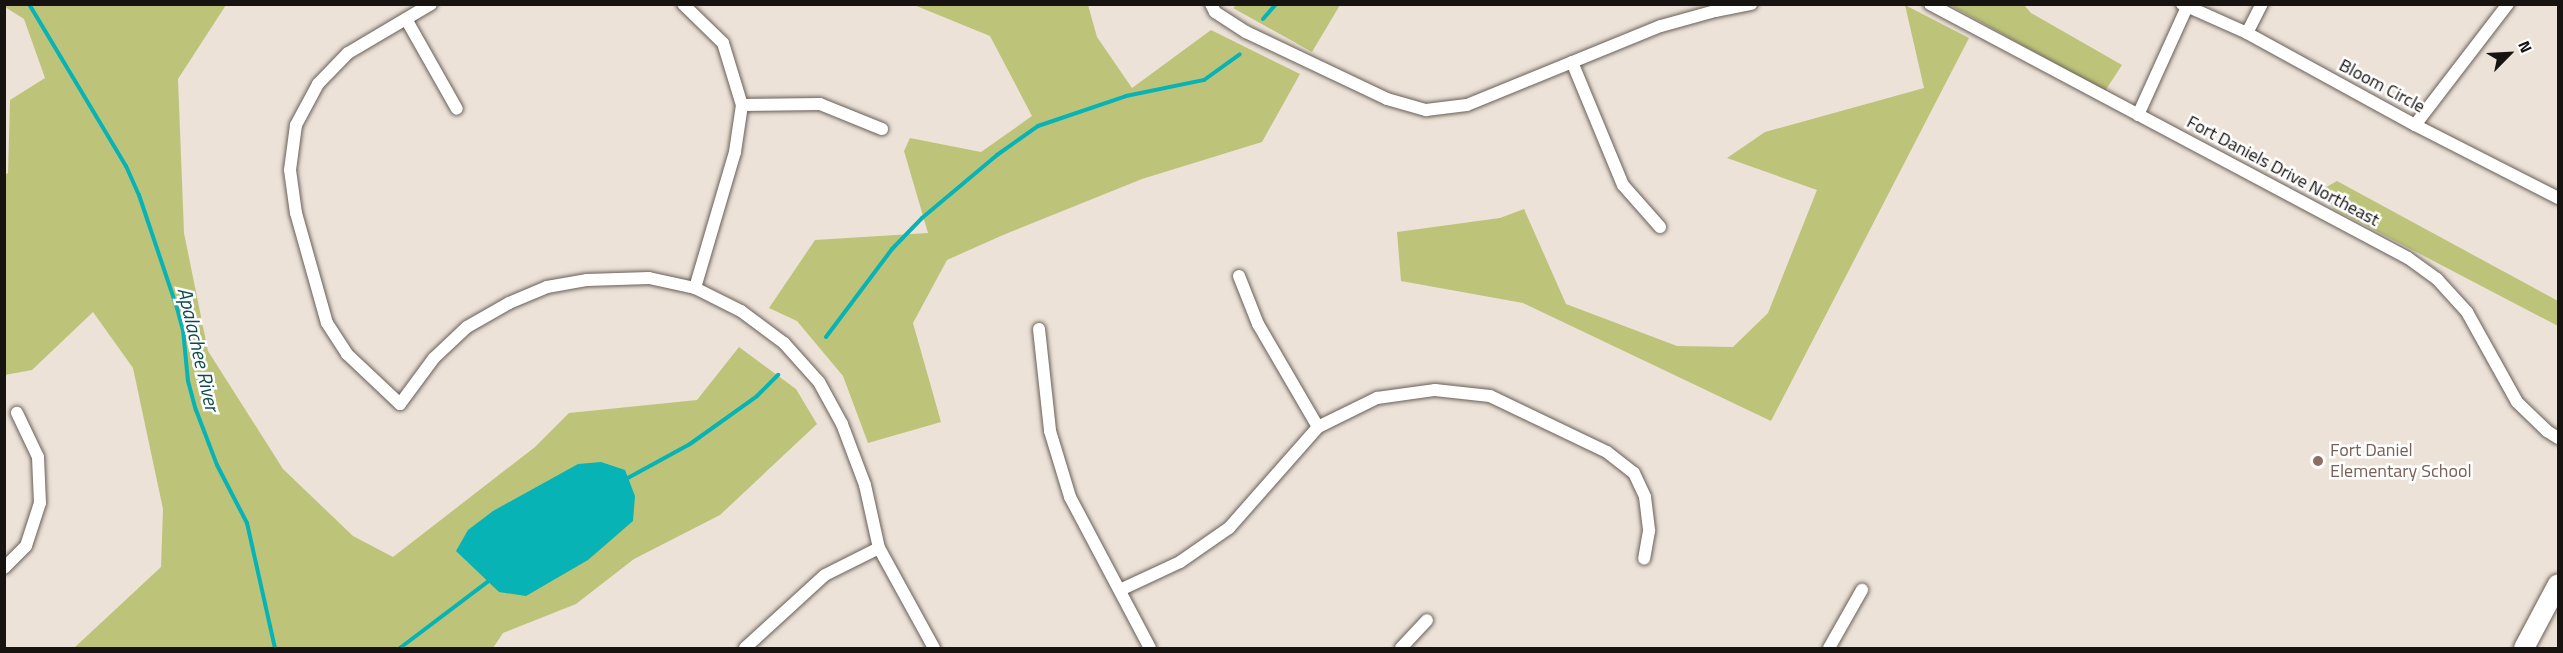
<!DOCTYPE html>
<html>
<head>
<meta charset="utf-8">
<style>
  body { margin:0 }
  #map { position:relative; width:2563px; height:653px; overflow:hidden; background:#ece2d8; font-family:"Titillium Web",sans-serif }
  div>[style] { position:absolute }
  .green>* { inset:0; background:#bdc47a }
  .water>* { inset:0; background:#07b3b4 }
  .stream>* { height:4px; margin:-2px; padding:0 2px; transform-origin:2px; border-radius:2px; background:#07b3b4 }
  .roads { filter:drop-shadow(0 0 2px #685f57) drop-shadow(0 0 2px #685f57) }
  .street>* { height:12px; margin:-6px; padding:0 6px; transform-origin:6px; border-radius:6px; background:#fff }
  .primary>* { height:20px; margin:-10px; padding:0 10px; transform-origin:10px; border-radius:10px; background:#fff }
  .dots>* { width:16px; height:16px; translate:-50% -50%; box-sizing:border-box; border:3px solid #fff; border-radius:50% }
  span { translate:-50% -50%; white-space:nowrap; text-align:center; line-height:1.15; -webkit-text-stroke:5px #fff; paint-order:stroke }
  .street-label { font-size:18px; color:#161310 }
  .education-label { font-size:18px; color:#785e54 }
  .left { translate:0 -50%; text-align:left }
  .water-label { font-size:20px; color:#0c4b4b; font-style:italic }
  .frame { position:absolute; inset:0; border:6px solid #161310; pointer-events:none }
  .north { position:absolute; left:2479px; top:24px; width:60px; height:60px; -webkit-text-stroke:4px #fff; paint-order:stroke; rotate:66deg; font-size:16px; font-weight:700; line-height:24px; text-align:center; color:#161310 }
  .north::after { content:''; display:block; margin:auto; width:21px; height:27px; background:#161310; clip-path:polygon(50% 0,100% 100%,50% 72%,0 100%) }
</style>
</head>
<body>
<div id="map">
  <div class="green">
    <i style="clip-path:polygon(1238px 4px,1340px 4px,1340px 5px,1312px 52px,1233px 8px)"></i>
    <i style="clip-path:polygon(5px 5px,226px 5px,178px 79px,184px 233px,208px 351px,283px 469px,353px 536px,393px 557px,535px 447px,569px 413px,697px 400px,739px 347px,796px 389px,817px 424px,720px 515px,634px 559px,576px 604px,503px 633px,493px 648px,74px 648px,161px 567px,163px 509px,133px 368px,93px 312px,32px 370px,5px 375px,4px 175px,8px 173px,10px 100px,45px 78px,24px 19px,5px 7px)"></i>
    <i style="clip-path:polygon(914px 5px,1088px 5px,1097px 37px,1132px 88px,1211px 30px,1300px 74px,1262px 142px,1142px 179px,1003px 235px,947px 260px,913px 323px,941px 422px,868px 443px,843px 376px,797px 321px,769px 308px,815px 240px,928px 233px,904px 151px,910px 138px,981px 152px,1032px 116px,990px 36px)"></i>
    <i style="clip-path:polygon(1905px 5px,1969px 38px,1771px 421px,1523px 303px,1401px 281px,1397px 232px,1500px 218px,1524px 209px,1566px 304px,1677px 346px,1733px 347px,1768px 313px,1817px 190px,1727px 158px,1765px 132px,1924px 88px)"></i>
    <i style="clip-path:polygon(1950px 5px,2024px 5px,2031px 13px,2122px 65px,2105px 91px)"></i>
    <i style="clip-path:polygon(2337px 181px,2558px 301px,2558px 326px,2334px 209px,2323px 189px)"></i>
  </div>
  <div class="water">
    <i style="clip-path:polygon(601px 462px,625px 470px,635px 496px,633px 521px,588px 560px,526px 596px,499px 592px,456px 551px,468px 530px,493px 511px,578px 464px)"></i>
  </div>
  <div class="stream">
    <i style="left:29px;top:4px;width:189px;rotate:59.1deg"></i>
    <i style="left:126px;top:166px;width:32px;rotate:66deg"></i>
    <i style="left:139px;top:195px;width:119px;rotate:71.4deg"></i>
    <i style="left:177px;top:308px;width:23px;rotate:75deg"></i>
    <i style="left:183px;top:330px;width:51px;rotate:84.4deg"></i>
    <i style="left:188px;top:381px;width:30px;rotate:75deg"></i>
    <i style="left:196px;top:410px;width:59px;rotate:69.1deg"></i>
    <i style="left:217px;top:465px;width:65px;rotate:62.7deg"></i>
    <i style="left:247px;top:523px;width:128px;rotate:77.4deg"></i>
    <i style="left:1263px;top:19px;width:20px;rotate:-49deg"></i>
    <i style="left:826px;top:337px;width:110px;rotate:-53.1deg"></i>
    <i style="left:892px;top:249px;width:43px;rotate:-45.9deg"></i>
    <i style="left:922px;top:218px;width:98px;rotate:-40deg"></i>
    <i style="left:997px;top:155px;width:50px;rotate:-35.3deg"></i>
    <i style="left:1038px;top:126px;width:93px;rotate:-18.8deg"></i>
    <i style="left:1126px;top:96px;width:80px;rotate:-11.6deg"></i>
    <i style="left:1204px;top:80px;width:44px;rotate:-35.8deg"></i>
    <i style="left:626px;top:479px;width:73px;rotate:-28.7deg"></i>
    <i style="left:690px;top:444px;width:82px;rotate:-35.6deg"></i>
    <i style="left:757px;top:396px;width:30px;rotate:-45deg"></i>
    <i style="left:400px;top:648px;width:113px;rotate:-37.1deg"></i>
  </div>
  <div class="roads">
    <div class="street">
      <i style="left:431px;top:4px;width:96px;rotate:149.4deg"></i>
      <i style="left:348px;top:53px;width:43px;rotate:134.1deg"></i>
      <i style="left:318px;top:84px;width:47px;rotate:118.2deg"></i>
      <i style="left:296px;top:125px;width:45px;rotate:97.6deg"></i>
      <i style="left:290px;top:170px;width:43px;rotate:82.1deg"></i>
      <i style="left:296px;top:213px;width:114px;rotate:74.3deg"></i>
      <i style="left:327px;top:323px;width:37px;rotate:57deg"></i>
      <i style="left:347px;top:354px;width:73px;rotate:43.3deg"></i>
      <i style="left:400px;top:404px;width:57px;rotate:-53.5deg"></i>
      <i style="left:434px;top:358px;width:45px;rotate:-43.2deg"></i>
      <i style="left:467px;top:327px;width:48px;rotate:-29.7deg"></i>
      <i style="left:509px;top:303px;width:41px;rotate:-22.8deg"></i>
      <i style="left:547px;top:287px;width:41px;rotate:-9.9deg"></i>
      <i style="left:587px;top:280px;width:62px;rotate:-1.8deg"></i>
      <i style="left:649px;top:278px;width:47px;rotate:12.3deg"></i>
      <i style="left:695px;top:288px;width:51px;rotate:26.6deg"></i>
      <i style="left:741px;top:311px;width:54px;rotate:36.7deg"></i>
      <i style="left:784px;top:343px;width:52px;rotate:48.1deg"></i>
      <i style="left:819px;top:382px;width:48px;rotate:61.3deg"></i>
      <i style="left:842px;top:424px;width:65px;rotate:69.3deg"></i>
      <i style="left:865px;top:485px;width:65px;rotate:77.5deg"></i>
      <i style="left:879px;top:548px;width:114px;rotate:61.2deg"></i>
      <i style="left:683px;top:4px;width:56px;rotate:44.3deg"></i>
      <i style="left:723px;top:43px;width:65px;rotate:73deg"></i>
      <i style="left:742px;top:105px;width:48px;rotate:98.5deg"></i>
      <i style="left:735px;top:152px;width:142px;rotate:106.4deg"></i>
      <i style="left:1211px;top:4px;width:9px;rotate:63deg"></i>
      <i style="left:1215px;top:12px;width:37px;rotate:33deg"></i>
      <i style="left:1246px;top:32px;width:156px;rotate:25.4deg"></i>
      <i style="left:1387px;top:99px;width:41px;rotate:15.8deg"></i>
      <i style="left:1426px;top:110px;width:41px;rotate:-7deg"></i>
      <i style="left:1467px;top:105px;width:209px;rotate:-22.2deg"></i>
      <i style="left:1661px;top:26px;width:56px;rotate:-15.5deg"></i>
      <i style="left:1715px;top:11px;width:37px;rotate:-11deg"></i>
      <i style="left:1930px;top:4px;width:541px;rotate:27.99deg"></i>
      <i style="left:2408px;top:258px;width:36px;rotate:36deg"></i>
      <i style="left:2437px;top:279px;width:45px;rotate:47.7deg"></i>
      <i style="left:2467px;top:312px;width:103px;rotate:60.9deg"></i>
      <i style="left:2517px;top:402px;width:42px;rotate:44deg"></i>
      <i style="left:2547px;top:431px;width:13px;rotate:32deg"></i>
      <i style="left:2182px;top:4px;width:71px;rotate:24deg"></i>
      <i style="left:2247px;top:33px;width:192px;rotate:28.7deg"></i>
      <i style="left:2415px;top:125px;width:161px;rotate:27deg"></i>
      <i style="left:406px;top:19px;width:103px;rotate:60.5deg"></i>
      <i style="left:2247px;top:33px;width:33px;rotate:-63deg"></i>
      <i style="left:1572px;top:62px;width:133px;rotate:67.5deg"></i>
      <i style="left:1623px;top:185px;width:56px;rotate:48.6deg"></i>
      <i style="left:742px;top:105px;width:78px;rotate:-0.7deg"></i>
      <i style="left:820px;top:104px;width:67px;rotate:22deg"></i>
      <i style="left:2138px;top:115px;width:119px;rotate:-65.6deg"></i>
      <i style="left:2415px;top:125px;width:153px;rotate:-52.5deg"></i>
      <i style="left:1239px;top:276px;width:52px;rotate:68.4deg"></i>
      <i style="left:1258px;top:324px;width:119px;rotate:59.8deg"></i>
      <i style="left:1039px;top:329px;width:103px;rotate:83.8deg"></i>
      <i style="left:1050px;top:431px;width:69px;rotate:73.1deg"></i>
      <i style="left:1070px;top:497px;width:171px;rotate:62.1deg"></i>
      <i style="left:4px;top:568px;width:31px;rotate:-45deg"></i>
      <i style="left:26px;top:546px;width:45px;rotate:-72deg"></i>
      <i style="left:40px;top:503px;width:46px;rotate:-92.5deg"></i>
      <i style="left:38px;top:457px;width:49px;rotate:-115.5deg"></i>
      <i style="left:1120px;top:590px;width:66px;rotate:-25deg"></i>
      <i style="left:1180px;top:562px;width:60px;rotate:-34.8deg"></i>
      <i style="left:1229px;top:528px;width:135px;rotate:-48.6deg"></i>
      <i style="left:1318px;top:427px;width:66px;rotate:-26.2deg"></i>
      <i style="left:1377px;top:398px;width:59px;rotate:-7.9deg"></i>
      <i style="left:1435px;top:390px;width:55px;rotate:6.2deg"></i>
      <i style="left:1490px;top:396px;width:130px;rotate:25.6deg"></i>
      <i style="left:1607px;top:452px;width:34px;rotate:38deg"></i>
      <i style="left:1634px;top:473px;width:26px;rotate:65deg"></i>
      <i style="left:1645px;top:497px;width:34px;rotate:83deg"></i>
      <i style="left:1649px;top:531px;width:28px;rotate:100deg"></i>
      <i style="left:745px;top:648px;width:108px;rotate:-42.4deg"></i>
      <i style="left:825px;top:575px;width:60px;rotate:-26.6deg"></i>
      <i style="left:1401px;top:648px;width:38px;rotate:-47deg"></i>
      <i style="left:1829px;top:648px;width:67px;rotate:-60.4deg"></i>
    </div>
    <div class="primary">
      <i style="left:2524px;top:648px;width:72px;rotate:-62deg"></i>
    </div>
  </div>
  <div class="dots">
    <i style="left:2318px;top:461px;background:#8d6e63"></i>
  </div>
  <div class="street-label">
    <span style="left:2382px;top:86px;rotate:28deg">Bloom Circle</span>
    <span style="left:2283px;top:171px;rotate:28deg">Fort Daniels Drive Northeast</span>
  </div>
  <div class="education-label">
    <span class="left" style="left:2330px;top:461px">Fort Daniel<br>Elementary School</span>
  </div>
  <div class="water-label">
    <span style="left:199px;top:349px;rotate:77deg">Apalachee River</span>
  </div>
  <div class="frame"></div>
  <div class="north">N</div>
</div>
</body>
</html>
